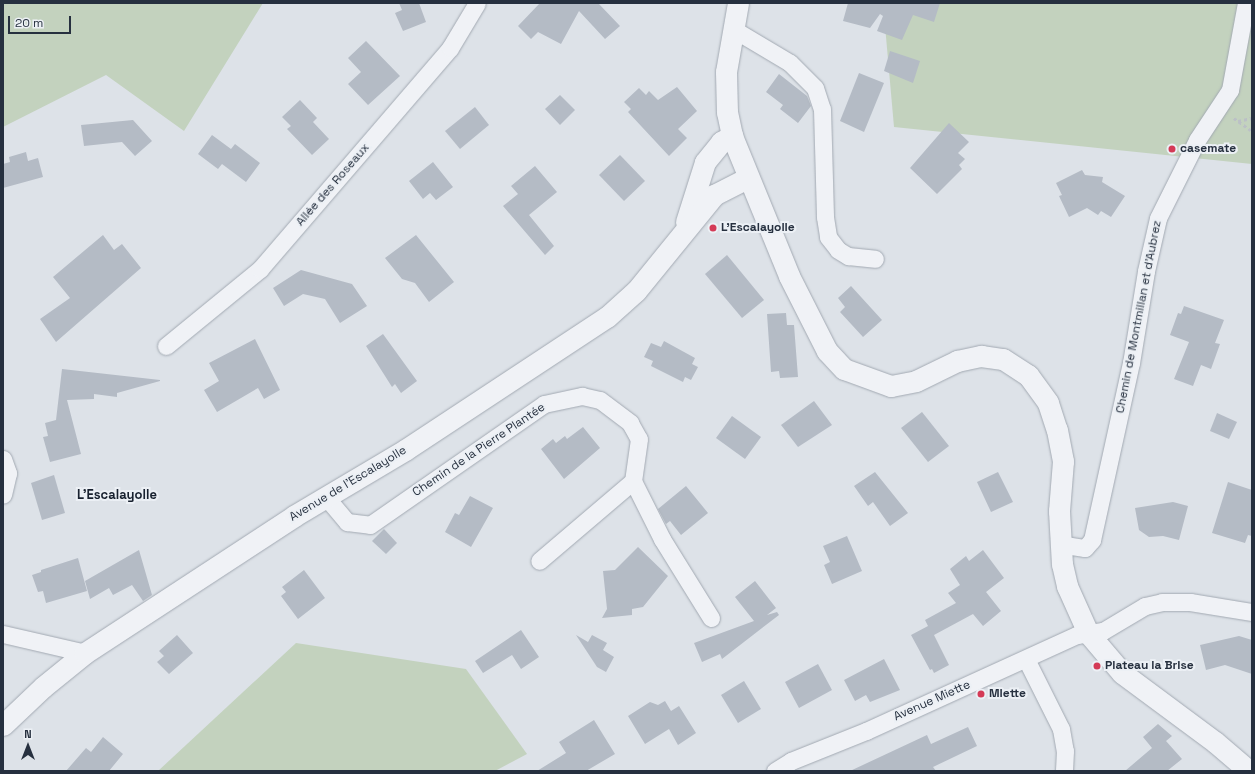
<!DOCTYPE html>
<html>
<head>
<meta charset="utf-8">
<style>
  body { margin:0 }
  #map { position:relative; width:1255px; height:774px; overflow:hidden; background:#dde2e8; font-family:"Space Grotesk",sans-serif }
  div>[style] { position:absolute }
  .green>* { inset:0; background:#c3d2be }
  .building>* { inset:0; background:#b4bbc5 }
  .path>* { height:2.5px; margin-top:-1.25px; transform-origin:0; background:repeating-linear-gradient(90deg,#bbc0c6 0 3px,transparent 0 6px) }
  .roads { filter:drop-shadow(0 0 1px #a2a9b2) drop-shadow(0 0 1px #a2a9b2) }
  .minor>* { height:17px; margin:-8.5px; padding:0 8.5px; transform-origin:8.5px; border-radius:8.5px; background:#f0f2f6 }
  .tertiary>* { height:21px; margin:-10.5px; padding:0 10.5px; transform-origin:10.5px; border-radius:10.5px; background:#f0f2f6 }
  .dots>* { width:11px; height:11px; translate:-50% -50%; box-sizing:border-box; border:2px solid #ecf0f5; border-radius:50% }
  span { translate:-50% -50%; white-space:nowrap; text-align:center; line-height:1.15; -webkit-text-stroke:4px #ecf0f5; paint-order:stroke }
  .poi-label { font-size:12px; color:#26303f; font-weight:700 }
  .left { translate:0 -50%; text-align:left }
  .street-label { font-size:12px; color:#26303f }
  .neighbourhood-label { font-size:13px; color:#18212f; font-weight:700 }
  .frame { position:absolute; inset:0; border:4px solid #26303f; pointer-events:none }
  .north { position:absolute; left:8px; top:726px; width:40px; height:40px; -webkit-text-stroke:3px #ecf0f5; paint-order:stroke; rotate:0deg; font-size:11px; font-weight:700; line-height:16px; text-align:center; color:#26303f }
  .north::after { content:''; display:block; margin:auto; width:14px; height:18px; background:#26303f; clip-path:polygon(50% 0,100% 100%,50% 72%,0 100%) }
  .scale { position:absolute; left:8px; top:16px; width:63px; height:18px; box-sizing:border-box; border:2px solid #26303f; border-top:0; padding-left:5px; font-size:12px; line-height:14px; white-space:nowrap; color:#26303f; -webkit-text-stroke:3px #ecf0f5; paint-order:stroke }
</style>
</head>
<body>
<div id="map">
  <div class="green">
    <i style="clip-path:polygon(3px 3px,263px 3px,184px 131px,106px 75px,3px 127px)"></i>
    <i style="clip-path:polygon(883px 3px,1252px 3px,1252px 164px,894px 127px)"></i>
    <i style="clip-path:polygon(296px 643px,466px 669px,527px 754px,495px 771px,158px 771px)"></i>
  </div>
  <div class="building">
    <i style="clip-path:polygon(399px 3px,419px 3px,426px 22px,403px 31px,395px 13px,402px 10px)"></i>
    <i style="clip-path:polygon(540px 3px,599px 4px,620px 26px,605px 39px,579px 11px,561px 44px,538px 32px,531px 39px,518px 26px)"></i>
    <i style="clip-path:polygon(848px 3px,940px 3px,934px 22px,913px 15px,902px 40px,877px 31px,883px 16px,880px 14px,870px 28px,843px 21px)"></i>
    <i style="clip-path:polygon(366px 41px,400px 76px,368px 105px,348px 84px,361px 72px,348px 58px)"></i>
    <i style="clip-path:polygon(890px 51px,920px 61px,913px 83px,884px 71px)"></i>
    <i style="clip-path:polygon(859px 73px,884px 83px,864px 132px,840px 121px)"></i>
    <i style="clip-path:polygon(779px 74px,807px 96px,811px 106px,798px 123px,780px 109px,783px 105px,766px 92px)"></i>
    <i style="clip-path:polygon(677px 87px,697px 111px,678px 129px,687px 138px,669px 156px,628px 112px,631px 109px,624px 102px,639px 88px,646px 95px,649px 91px,658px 100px)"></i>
    <i style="clip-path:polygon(560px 95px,575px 110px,560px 125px,545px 109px)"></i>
    <i style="clip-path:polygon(300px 100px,317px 118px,313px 122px,329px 139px,312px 155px,287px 129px,291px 126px,282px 117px)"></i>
    <i style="clip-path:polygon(475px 107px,489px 125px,460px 149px,445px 131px)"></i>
    <i style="clip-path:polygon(133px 120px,152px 141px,135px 156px,122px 142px,84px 146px,81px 125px)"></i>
    <i style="clip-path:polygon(949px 123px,969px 142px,958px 153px,965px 159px,959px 165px,962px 169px,937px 194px,910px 168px)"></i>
    <i style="clip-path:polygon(212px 135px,231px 149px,235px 144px,260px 163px,246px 182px,222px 164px,218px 169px,198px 154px)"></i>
    <i style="clip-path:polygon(26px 152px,28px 161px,38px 158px,43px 177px,3px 188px,3px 164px,10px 162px,9px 157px)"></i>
    <i style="clip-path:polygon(620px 155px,645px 181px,624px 201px,599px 175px)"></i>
    <i style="clip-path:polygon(433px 162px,453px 187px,436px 200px,430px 193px,423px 199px,409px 181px)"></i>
    <i style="clip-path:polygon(535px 166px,557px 192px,529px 215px,554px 246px,545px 255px,503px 206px,518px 194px,511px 186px)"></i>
    <i style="clip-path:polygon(1082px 170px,1085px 175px,1103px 177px,1102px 182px,1125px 196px,1111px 217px,1101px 211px,1098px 215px,1087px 208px,1069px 217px,1059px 196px,1062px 195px,1056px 183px)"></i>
    <i style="clip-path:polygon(103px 235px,114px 250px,122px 244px,141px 268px,56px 342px,40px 319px,70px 298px,53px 277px)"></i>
    <i style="clip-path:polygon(416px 235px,454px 282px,429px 302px,415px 283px,402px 279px,385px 258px)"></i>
    <i style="clip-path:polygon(727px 255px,764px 300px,742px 318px,705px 274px)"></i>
    <i style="clip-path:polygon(301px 270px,352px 284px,367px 306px,340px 323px,325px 299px,303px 294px,284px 306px,273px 288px)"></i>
    <i style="clip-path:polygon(851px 286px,882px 320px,863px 337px,840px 312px,845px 307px,838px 298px)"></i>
    <i style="clip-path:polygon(1184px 306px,1224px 320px,1215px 343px,1220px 344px,1211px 369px,1201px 365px,1193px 386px,1174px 379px,1189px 342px,1170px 335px,1178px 313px,1181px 314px)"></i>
    <i style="clip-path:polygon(786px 313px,787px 325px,794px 325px,798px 377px,780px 378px,779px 371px,771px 372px,767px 314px)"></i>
    <i style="clip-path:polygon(383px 334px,417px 381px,401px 393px,395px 384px,392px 387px,366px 346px)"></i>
    <i style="clip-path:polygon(255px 339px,280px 390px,264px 399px,258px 388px,217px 412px,204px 390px,219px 381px,209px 363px)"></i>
    <i style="clip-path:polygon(664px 341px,695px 358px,692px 364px,698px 367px,691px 380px,685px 377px,683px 382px,651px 366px,653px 361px,644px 357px,651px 343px,661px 347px)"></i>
    <i style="clip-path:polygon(62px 369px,160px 380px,160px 381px,117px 393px,117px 397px,94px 394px,94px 399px,67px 400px,81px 454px,50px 462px,43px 437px,48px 436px,45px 423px,56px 420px)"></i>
    <i style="clip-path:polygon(814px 401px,832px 425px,798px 447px,781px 425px)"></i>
    <i style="clip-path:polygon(922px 412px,949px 446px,928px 462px,901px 428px)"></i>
    <i style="clip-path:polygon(1217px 413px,1237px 422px,1229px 439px,1210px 431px)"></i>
    <i style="clip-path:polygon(732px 416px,761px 437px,745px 459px,716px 438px)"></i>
    <i style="clip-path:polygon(583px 427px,600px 448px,564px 479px,541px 449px,553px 439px,556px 443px,565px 436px,567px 439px)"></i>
    <i style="clip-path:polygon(875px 472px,908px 513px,890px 526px,873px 502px,868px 506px,854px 486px)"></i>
    <i style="clip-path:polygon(998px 472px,1013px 502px,991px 512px,977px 482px)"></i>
    <i style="clip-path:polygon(54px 475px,65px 513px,42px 520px,31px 483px)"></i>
    <i style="clip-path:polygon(1228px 482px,1252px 490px,1252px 536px,1248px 535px,1245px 543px,1212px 533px)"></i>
    <i style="clip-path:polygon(686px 486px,708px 513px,681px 535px,670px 521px,666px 524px,658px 509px)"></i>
    <i style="clip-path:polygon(470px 496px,493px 508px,471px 547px,445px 532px,455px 513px,459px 515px)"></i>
    <i style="clip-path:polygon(1173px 502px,1188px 506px,1179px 540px,1163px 536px,1149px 537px,1139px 530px,1135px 508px)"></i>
    <i style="clip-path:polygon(384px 529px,397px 543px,386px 554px,372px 541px)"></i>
    <i style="clip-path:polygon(847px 536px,862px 571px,832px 584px,824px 565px,830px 562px,823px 546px)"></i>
    <i style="clip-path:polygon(638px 547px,668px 576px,643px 607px,632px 609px,632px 615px,602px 618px,607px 609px,603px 571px,615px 570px)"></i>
    <i style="clip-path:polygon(139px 550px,152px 595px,143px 601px,132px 585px,113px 595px,109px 588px,90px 599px,85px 581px)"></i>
    <i style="clip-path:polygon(983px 550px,1004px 578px,986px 592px,1001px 611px,983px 626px,973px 614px,934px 635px,949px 665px,934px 673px,932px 669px,930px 670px,911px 635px,928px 626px,925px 620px,956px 603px,948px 593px,960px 585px,950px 569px,966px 556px,969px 561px)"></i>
    <i style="clip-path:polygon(78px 558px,87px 591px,46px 603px,43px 591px,38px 592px,32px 575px,41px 572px,41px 570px)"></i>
    <i style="clip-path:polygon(304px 570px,325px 598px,298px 619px,281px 596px,286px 592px,282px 587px)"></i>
    <i style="clip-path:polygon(755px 581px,776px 608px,767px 615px,777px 612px,779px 615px,722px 659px,720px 654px,702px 662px,694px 643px,754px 621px,735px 597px)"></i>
    <i style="clip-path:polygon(521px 630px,539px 657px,521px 669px,512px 655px,483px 673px,475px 661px)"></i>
    <i style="clip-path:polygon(177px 635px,193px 653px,169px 674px,157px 662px,164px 656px,159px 651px)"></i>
    <i style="clip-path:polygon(576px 635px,588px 642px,592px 635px,607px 643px,603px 650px,614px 657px,606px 672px,597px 667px)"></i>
    <i style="clip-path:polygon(1239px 636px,1252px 640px,1252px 674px,1225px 665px,1206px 670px,1200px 645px)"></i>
    <i style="clip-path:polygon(884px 659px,900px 690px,870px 702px,866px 695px,855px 701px,844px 680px)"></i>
    <i style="clip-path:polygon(818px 664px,832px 690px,799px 708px,785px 682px)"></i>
    <i style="clip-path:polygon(744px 681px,761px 709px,738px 723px,721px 695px)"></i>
    <i style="clip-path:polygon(665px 701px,671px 711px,679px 706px,696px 733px,678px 745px,669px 729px,645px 744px,628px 716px,650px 702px,658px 705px)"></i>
    <i style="clip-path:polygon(594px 720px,615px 754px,586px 771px,537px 771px,566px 753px,559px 742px)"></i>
    <i style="clip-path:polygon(1158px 724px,1172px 736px,1166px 741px,1182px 759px,1167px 771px,1125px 771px,1152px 748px,1143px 737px)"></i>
    <i style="clip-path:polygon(968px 727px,977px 746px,933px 767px,936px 771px,850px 771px,927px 735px,931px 744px)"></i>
    <i style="clip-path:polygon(103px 737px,123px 754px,109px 771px,66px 771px,86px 748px,91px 752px)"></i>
  </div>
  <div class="path">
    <i style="left:1234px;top:118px;width:22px;rotate:36deg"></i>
    <i style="left:1238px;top:121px;width:14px;rotate:-12deg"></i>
  </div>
  <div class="roads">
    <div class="minor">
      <i style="left:733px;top:29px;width:66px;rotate:30.8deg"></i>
      <i style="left:790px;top:63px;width:35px;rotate:45deg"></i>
      <i style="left:815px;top:88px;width:22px;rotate:72deg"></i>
      <i style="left:822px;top:109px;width:108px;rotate:88.4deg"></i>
      <i style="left:825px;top:217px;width:20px;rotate:81deg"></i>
      <i style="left:828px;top:237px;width:16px;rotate:52deg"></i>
      <i style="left:838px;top:250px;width:12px;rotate:31deg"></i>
      <i style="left:848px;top:256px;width:27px;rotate:6deg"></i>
      <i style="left:166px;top:346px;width:122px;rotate:-39.3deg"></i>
      <i style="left:260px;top:269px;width:291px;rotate:-49.3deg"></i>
      <i style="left:450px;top:48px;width:52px;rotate:-59deg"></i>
      <i style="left:3px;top:459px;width:15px;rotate:70deg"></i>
      <i style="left:8px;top:473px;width:22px;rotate:103deg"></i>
      <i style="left:633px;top:481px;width:65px;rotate:63.4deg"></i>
      <i style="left:662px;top:539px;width:93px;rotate:58.2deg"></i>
      <i style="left:326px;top:497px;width:33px;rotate:50deg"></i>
      <i style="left:347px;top:522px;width:23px;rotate:7deg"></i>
      <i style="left:370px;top:525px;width:212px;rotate:-34.8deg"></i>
      <i style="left:544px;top:404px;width:39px;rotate:-12deg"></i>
      <i style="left:582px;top:396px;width:18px;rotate:13deg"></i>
      <i style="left:600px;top:400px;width:38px;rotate:37deg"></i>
      <i style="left:630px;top:423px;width:18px;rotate:61deg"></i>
      <i style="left:639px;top:439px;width:42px;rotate:98.1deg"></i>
      <i style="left:633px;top:481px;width:123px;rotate:139.6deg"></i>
      <i style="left:1059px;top:544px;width:26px;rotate:9deg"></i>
      <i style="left:1085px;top:548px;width:11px;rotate:-49deg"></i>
      <i style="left:1092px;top:540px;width:181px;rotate:-77.6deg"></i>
      <i style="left:1131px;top:363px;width:93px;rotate:-80.7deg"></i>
      <i style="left:1146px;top:271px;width:54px;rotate:-77.2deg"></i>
      <i style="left:1158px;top:218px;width:87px;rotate:-63.4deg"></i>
      <i style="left:1197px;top:140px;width:60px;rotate:-56.6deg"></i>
      <i style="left:1230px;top:90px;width:88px;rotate:-79.6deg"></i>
      <i style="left:3px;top:634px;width:84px;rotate:13deg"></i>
      <i style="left:1026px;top:659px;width:78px;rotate:63.4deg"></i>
      <i style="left:1061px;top:729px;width:22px;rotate:80deg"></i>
      <i style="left:1065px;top:751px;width:20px;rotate:93deg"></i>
      <i style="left:775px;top:771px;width:19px;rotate:-32deg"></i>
      <i style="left:791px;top:761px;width:81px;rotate:-21.8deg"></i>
      <i style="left:866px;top:731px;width:232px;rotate:-24.5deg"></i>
      <i style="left:1077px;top:635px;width:26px;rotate:-9deg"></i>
      <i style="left:1103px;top:631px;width:49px;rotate:-30.8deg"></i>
      <i style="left:1145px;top:606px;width:17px;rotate:-13deg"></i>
      <i style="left:1162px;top:602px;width:28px"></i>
      <i style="left:1190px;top:602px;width:63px;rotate:9.2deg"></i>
    </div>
    <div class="tertiary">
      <i style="left:738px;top:3px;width:70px;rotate:99.9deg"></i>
      <i style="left:726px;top:72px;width:40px;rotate:88.6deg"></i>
      <i style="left:727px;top:112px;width:25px;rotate:78deg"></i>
      <i style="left:732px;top:136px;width:151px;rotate:67.8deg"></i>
      <i style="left:789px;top:276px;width:84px;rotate:63.1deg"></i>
      <i style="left:827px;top:351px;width:25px;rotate:47deg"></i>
      <i style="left:844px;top:369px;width:50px;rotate:19.9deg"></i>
      <i style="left:891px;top:386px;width:25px;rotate:-11deg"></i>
      <i style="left:916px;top:381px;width:46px;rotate:-26deg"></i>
      <i style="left:957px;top:361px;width:25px;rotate:-12deg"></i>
      <i style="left:981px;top:356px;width:22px;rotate:8deg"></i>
      <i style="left:1003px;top:359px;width:30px;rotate:33deg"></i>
      <i style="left:1028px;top:375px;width:34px;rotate:54deg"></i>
      <i style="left:1048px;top:403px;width:28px;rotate:72deg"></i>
      <i style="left:1057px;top:430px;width:32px;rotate:79deg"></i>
      <i style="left:1063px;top:461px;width:50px;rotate:94.6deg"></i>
      <i style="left:1059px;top:511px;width:53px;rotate:86.8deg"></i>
      <i style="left:1062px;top:564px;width:23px;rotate:77deg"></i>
      <i style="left:1067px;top:586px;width:51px;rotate:65.9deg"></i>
      <i style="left:1088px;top:633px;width:52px;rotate:49.6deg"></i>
      <i style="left:1122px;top:673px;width:116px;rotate:36.6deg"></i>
      <i style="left:1215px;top:742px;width:45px;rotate:40.5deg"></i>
      <i style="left:686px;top:222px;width:63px;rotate:-72.4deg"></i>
      <i style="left:705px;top:162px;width:26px;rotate:-51deg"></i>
      <i style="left:721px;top:142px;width:13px;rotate:-29deg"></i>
      <i style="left:3px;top:725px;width:55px;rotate:-43.5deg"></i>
      <i style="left:43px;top:687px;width:54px;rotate:-39deg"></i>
      <i style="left:85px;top:653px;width:250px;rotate:-33.2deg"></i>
      <i style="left:294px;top:516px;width:129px;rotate:-30.7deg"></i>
      <i style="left:405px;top:450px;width:242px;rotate:-33.4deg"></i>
      <i style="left:607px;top:317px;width:39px;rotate:-42deg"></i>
      <i style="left:636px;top:291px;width:124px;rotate:-50.9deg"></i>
      <i style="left:714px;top:195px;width:38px;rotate:-27deg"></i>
    </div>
  </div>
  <div class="dots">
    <i style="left:1172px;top:149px;background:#d43a56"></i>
    <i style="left:713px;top:228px;background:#d43a56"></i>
    <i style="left:1097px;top:666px;background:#d43a56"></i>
    <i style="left:981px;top:694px;background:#d43a56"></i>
  </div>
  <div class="poi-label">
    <span class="left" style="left:1180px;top:149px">casemate</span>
    <span class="left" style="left:721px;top:228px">L'Escalayolle</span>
    <span class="left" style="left:1105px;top:666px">Plateau la Brise</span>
    <span class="left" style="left:989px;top:694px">Miette</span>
  </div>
  <div class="street-label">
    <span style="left:333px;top:185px;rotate:-49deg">Allée des Roseaux</span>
    <span style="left:1139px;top:317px;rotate:-79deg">Chemin de Montmillan et d'Aubrez</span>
    <span style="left:479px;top:450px;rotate:-34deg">Chemin de la Pierre Plantée</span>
    <span style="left:348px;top:484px;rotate:-31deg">Avenue de l'Escalayolle</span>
    <span style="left:932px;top:701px;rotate:-24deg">Avenue Miette</span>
  </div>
  <div class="neighbourhood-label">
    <span style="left:117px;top:495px">L'Escalayolle</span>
  </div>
  <div class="frame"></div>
  <div class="north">N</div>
  <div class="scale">20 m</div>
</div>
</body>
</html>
